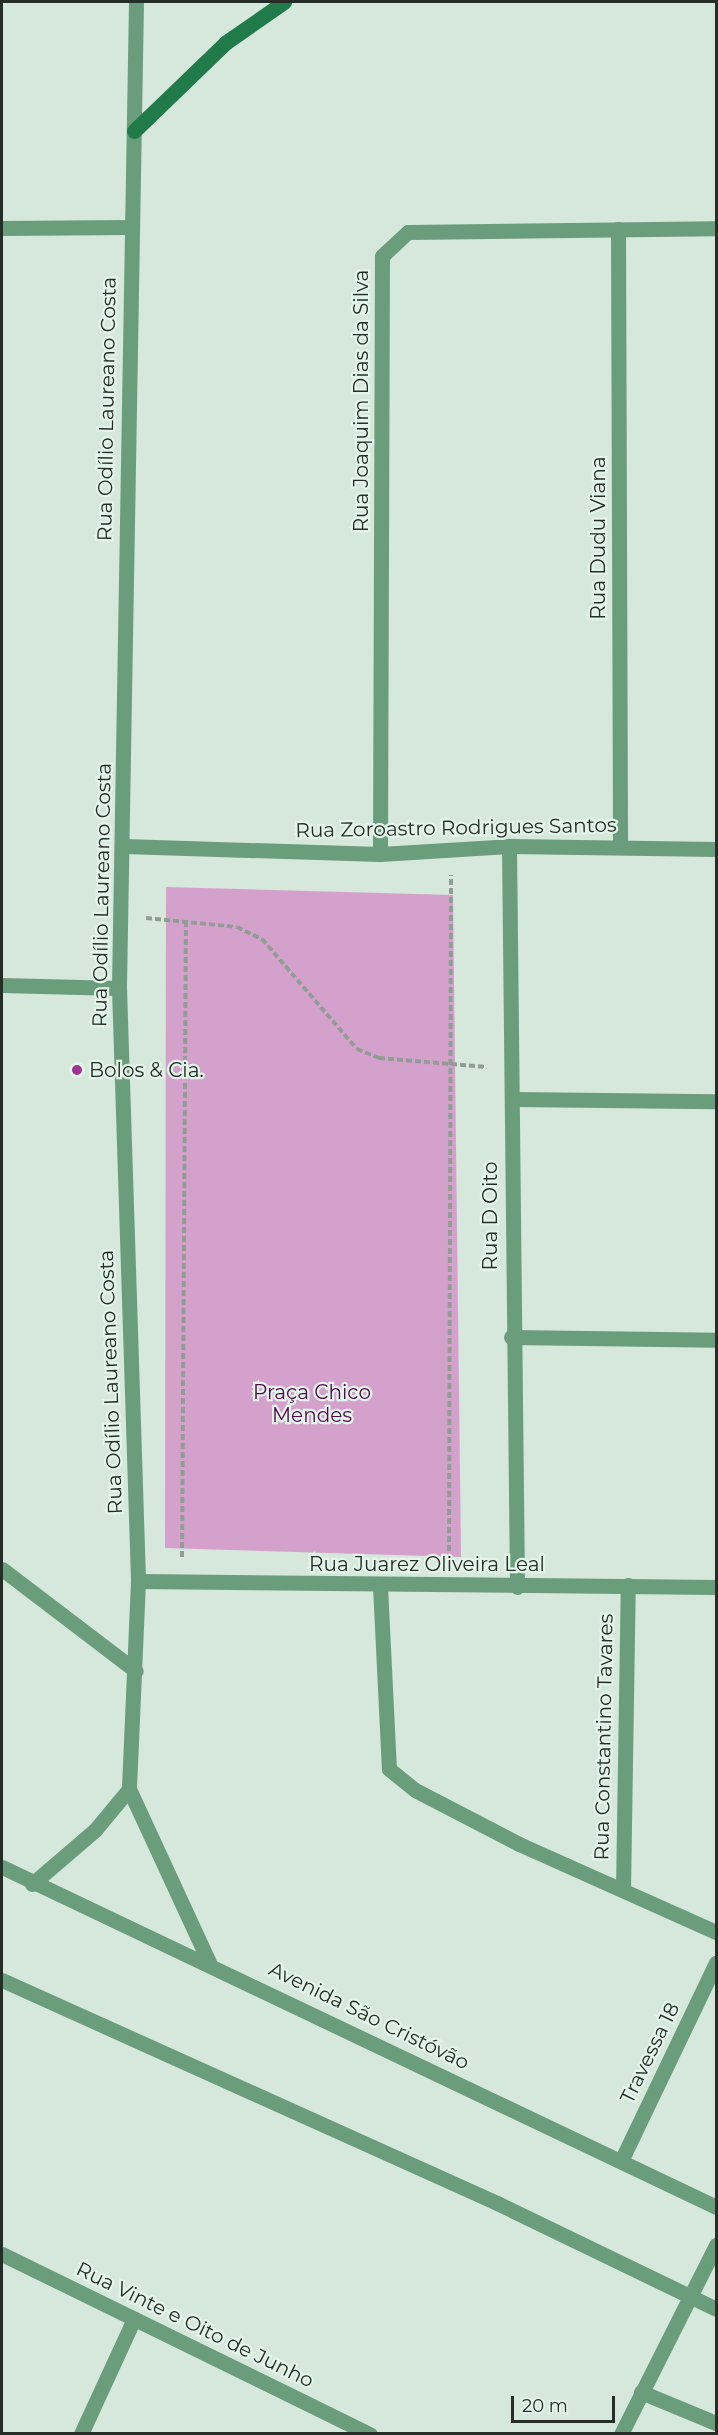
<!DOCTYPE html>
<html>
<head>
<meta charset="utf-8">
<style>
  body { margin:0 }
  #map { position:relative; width:718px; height:2435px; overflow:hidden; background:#d6e7db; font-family:Montserrat,sans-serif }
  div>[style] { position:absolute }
  .green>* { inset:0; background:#d4a1cd }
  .path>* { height:4px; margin-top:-2px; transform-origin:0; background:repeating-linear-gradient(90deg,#919d94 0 6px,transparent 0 9px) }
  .minor>* { height:15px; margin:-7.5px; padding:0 7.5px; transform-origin:7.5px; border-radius:7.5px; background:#6a9d7c }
  .tertiary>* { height:15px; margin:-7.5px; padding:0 7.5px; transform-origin:7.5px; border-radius:7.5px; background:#6a9d7c }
  .secondary>* { height:15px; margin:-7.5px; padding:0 7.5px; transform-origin:7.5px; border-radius:7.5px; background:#217a4a }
  .dots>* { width:16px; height:16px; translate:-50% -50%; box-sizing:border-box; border:3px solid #e3f5e8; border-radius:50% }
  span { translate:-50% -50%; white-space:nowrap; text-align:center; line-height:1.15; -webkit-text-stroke:4.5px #e3f5e8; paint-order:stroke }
  .street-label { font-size:20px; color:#262c28 }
  .poi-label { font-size:20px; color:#262c28 }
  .left { translate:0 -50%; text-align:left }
  .park-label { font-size:20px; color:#550750 }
  .frame { position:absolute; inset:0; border:3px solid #262c28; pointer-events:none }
  .scale { position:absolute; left:511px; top:2396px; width:104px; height:27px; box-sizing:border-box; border:3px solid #262c28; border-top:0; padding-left:8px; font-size:18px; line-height:21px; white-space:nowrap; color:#262c28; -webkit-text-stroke:4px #e3f5e8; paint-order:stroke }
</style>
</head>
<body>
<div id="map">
  <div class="green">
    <i style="clip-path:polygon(166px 887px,453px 895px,461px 1557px,165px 1548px)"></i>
  </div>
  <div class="path">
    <i style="left:146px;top:918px;width:91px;rotate:5.6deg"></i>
    <i style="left:237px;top:927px;width:28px;rotate:26deg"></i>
    <i style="left:262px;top:939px;width:145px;rotate:49.2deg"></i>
    <i style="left:357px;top:1049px;width:24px;rotate:22deg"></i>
    <i style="left:379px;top:1058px;width:108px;rotate:4.8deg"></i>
    <i style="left:182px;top:1557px;width:635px;rotate:-89.64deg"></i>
    <i style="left:449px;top:1560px;width:685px;rotate:-89.83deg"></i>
  </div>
  <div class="minor">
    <i style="left:136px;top:2px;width:986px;rotate:90.99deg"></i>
    <i style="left:119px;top:988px;width:593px;rotate:88.16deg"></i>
    <i style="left:138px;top:1581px;width:208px;rotate:92.5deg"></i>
    <i style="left:129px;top:1789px;width:191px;rotate:65.2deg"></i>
    <i style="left:2px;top:228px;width:128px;rotate:-0.4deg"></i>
    <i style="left:618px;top:229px;width:618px;rotate:89.81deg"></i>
    <i style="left:124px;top:846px;width:256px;rotate:1.8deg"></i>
    <i style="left:380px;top:854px;width:129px;rotate:-3.5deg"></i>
    <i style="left:509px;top:846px;width:207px;rotate:0.8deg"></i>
    <i style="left:509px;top:846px;width:741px;rotate:89.38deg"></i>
    <i style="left:380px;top:854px;width:598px;rotate:-89.81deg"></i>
    <i style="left:382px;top:256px;width:35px;rotate:-43deg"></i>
    <i style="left:408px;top:232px;width:308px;rotate:-0.7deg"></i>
    <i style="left:2px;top:985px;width:117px;rotate:1.5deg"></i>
    <i style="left:512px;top:1099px;width:204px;rotate:0.6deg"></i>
    <i style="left:511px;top:1337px;width:205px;rotate:0.8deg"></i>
    <i style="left:2px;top:1569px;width:168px;rotate:37.3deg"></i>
    <i style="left:138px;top:1581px;width:578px;rotate:0.59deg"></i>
    <i style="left:380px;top:1586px;width:183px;rotate:87.2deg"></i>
    <i style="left:389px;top:1769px;width:33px;rotate:39deg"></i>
    <i style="left:415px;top:1790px;width:117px;rotate:27.4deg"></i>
    <i style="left:519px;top:1844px;width:216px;rotate:24.1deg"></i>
    <i style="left:32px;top:1884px;width:83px;rotate:-40.6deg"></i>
    <i style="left:95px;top:1830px;width:53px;rotate:-50.3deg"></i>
    <i style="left:623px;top:1890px;width:305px;rotate:-89.1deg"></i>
    <i style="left:621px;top:2161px;width:220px;rotate:-64.4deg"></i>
    <i style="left:2px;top:2254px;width:410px;rotate:26.1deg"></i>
    <i style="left:641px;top:2392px;width:81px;rotate:22.5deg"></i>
    <i style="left:81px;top:2434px;width:127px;rotate:-65.3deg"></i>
    <i style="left:621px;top:2434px;width:212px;rotate:-63.3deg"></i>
  </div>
  <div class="tertiary">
    <i style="left:2px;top:1867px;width:791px;rotate:25.46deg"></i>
    <i style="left:2px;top:1980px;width:543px;rotate:24.25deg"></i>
    <i style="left:497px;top:2203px;width:243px;rotate:25.8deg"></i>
  </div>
  <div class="secondary">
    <i style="left:134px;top:131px;width:127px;rotate:-44deg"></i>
    <i style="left:225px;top:43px;width:72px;rotate:-34.8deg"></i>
  </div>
  <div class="dots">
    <i style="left:77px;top:1070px;background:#9f3495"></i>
  </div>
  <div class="street-label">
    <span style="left:361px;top:401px;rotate:-90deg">Rua Joaquim Dias da Silva</span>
    <span style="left:107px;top:409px;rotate:-89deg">Rua Odílio Laureano Costa</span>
    <span style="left:598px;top:538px;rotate:-90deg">Rua Dudu Viana</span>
    <span style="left:456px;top:828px;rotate:-1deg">Rua Zoroastro Rodrigues Santos</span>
    <span style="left:102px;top:895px;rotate:-89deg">Rua Odílio Laureano Costa</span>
    <span style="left:490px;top:1216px;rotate:-90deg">Rua D Oito</span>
    <span style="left:111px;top:1382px;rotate:-92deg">Rua Odílio Laureano Costa</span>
    <span style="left:427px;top:1564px">Rua Juarez Oliveira Leal</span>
    <span style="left:604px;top:1737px;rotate:-89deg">Rua Constantino Tavares</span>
    <span style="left:369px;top:2016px;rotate:26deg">Avenida São Cristóvão</span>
    <span style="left:650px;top:2053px;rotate:-64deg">Travessa 18</span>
    <span style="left:195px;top:2325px;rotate:26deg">Rua Vinte e Oito de Junho</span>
  </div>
  <div class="poi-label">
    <span class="left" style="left:89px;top:1070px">Bolos &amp; Cia.</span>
  </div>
  <div class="park-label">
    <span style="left:312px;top:1404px">Praça Chico<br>Mendes</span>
  </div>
  <div class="frame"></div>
  <div class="scale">20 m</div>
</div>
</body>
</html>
